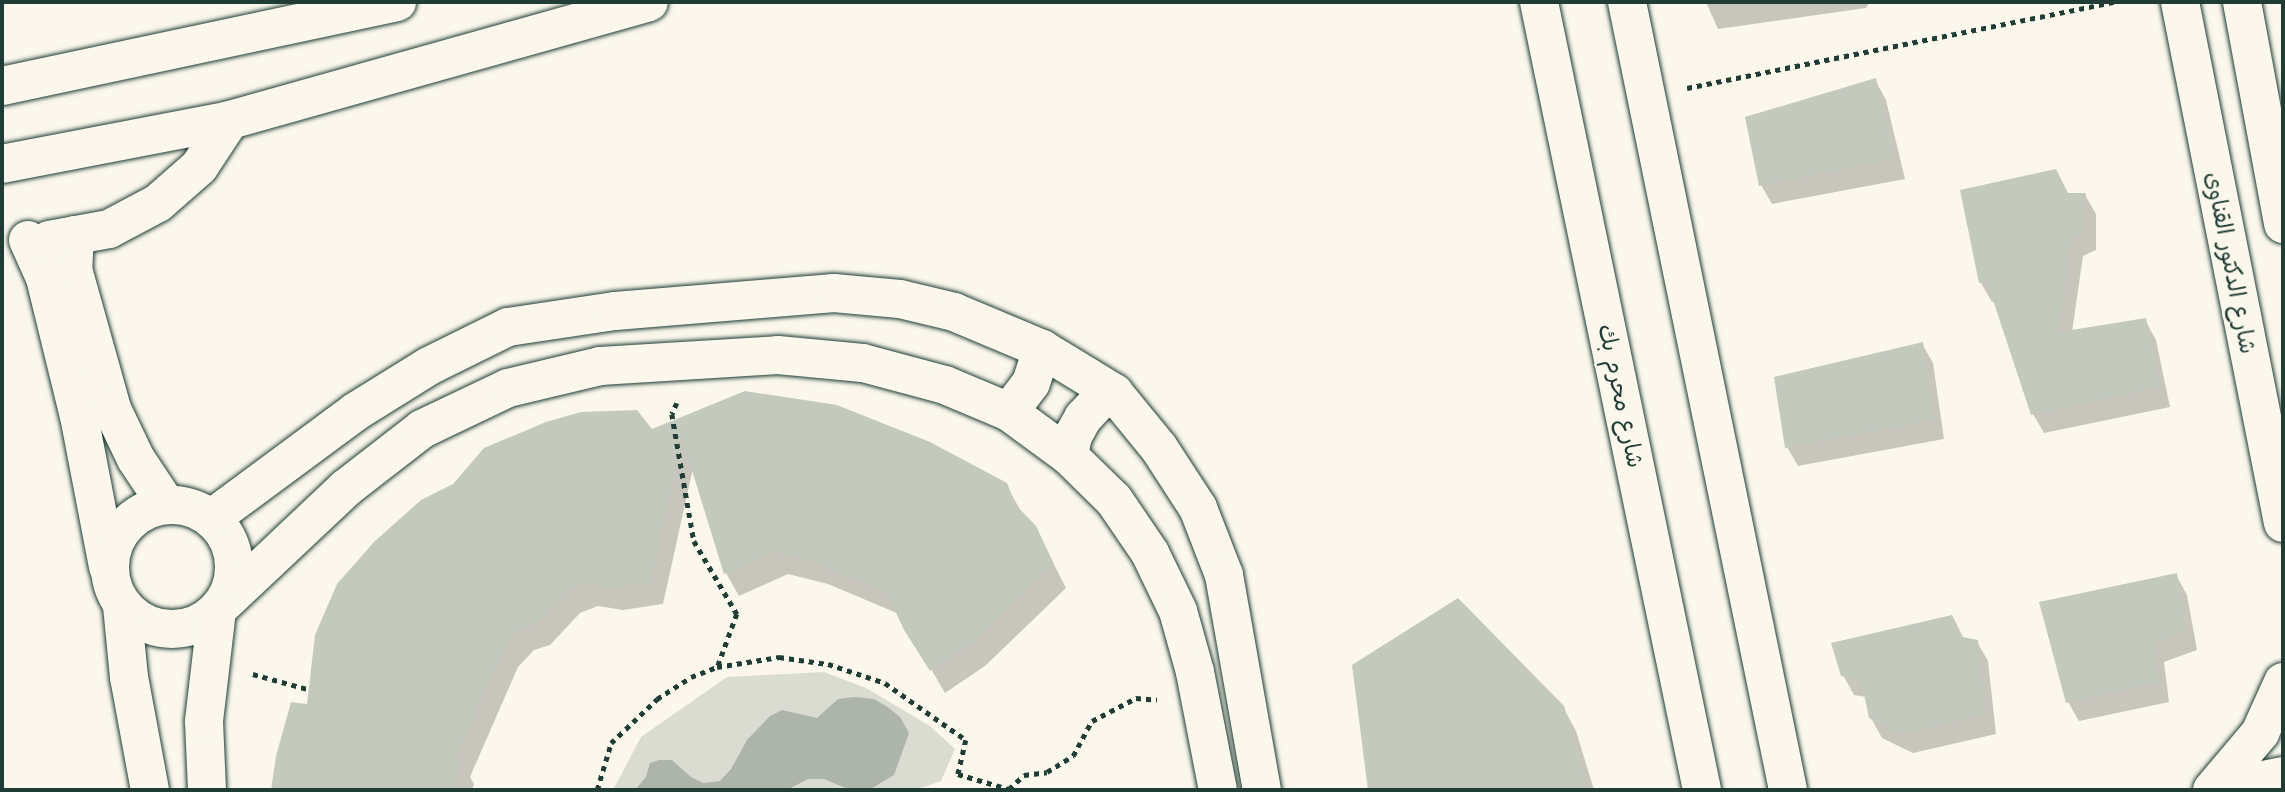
<!DOCTYPE html>
<html>
<head>
<meta charset="utf-8">
<style>
  body { margin:0 }
  #map { position:relative; width:2285px; height:792px; overflow:hidden; background:#fbf7ec; font-family:"Comic Neue","Playpen Sans Arabic",sans-serif }
  div>[style] { position:absolute }
  .green>* { inset:0; background:#dbdcd1 }
  .water>* { inset:0; background:#adb4aa }
  .shadow>* { inset:0; background:#0003 }
  .building>* { inset:0; background:#c4c9be }
  .path>* { height:4.5px; margin-top:-2.25px; transform-origin:0; background:repeating-linear-gradient(90deg,#1f3d34 0 5px,transparent 0 10px) }
  .roads { filter:drop-shadow(0 0 2px #1f3d34) drop-shadow(0 0 2px #1f3d34) }
  .minor>* { height:38px; margin:-19px; padding:0 19px; transform-origin:19px; border-radius:19px; background:#fbf7ec }
  .minor>.ring { margin:-19px; padding:0; box-sizing:content-box; background:none; border:38px solid #fbf7ec; border-radius:50% }
  span { translate:-50% -50%; white-space:nowrap; text-align:center; line-height:1.15; -webkit-text-stroke:5px #fbf7ec; paint-order:stroke }
  .street-label { font-size:23px; color:#1f3d34 }
  .frame { position:absolute; inset:0; border:4px solid #1f3d34; pointer-events:none }
</style>
</head>
<body>
<div id="map">
  <div class="green">
    <i style="clip-path:polygon(824px 672px,866px 688px,930px 726px,955px 749px,941px 781px,915px 790px,613px 790px,641px 737px,727px 677px)"></i>
  </div>
  <div class="water">
    <i style="clip-path:polygon(855px 697px,874px 699px,886px 706px,900px 717px,909px 733px,894px 775px,869px 790px,848px 789px,824px 779px,808px 779px,787px 790px,635px 790px,646px 777px,650px 763px,659px 760px,672px 760px,691px 777px,703px 783px,720px 781px,731px 769px,747px 740px,770px 716px,782px 710px,817px 718px,838px 699px)"></i>
  </div>
  <div class="shadow">
    <i style="clip-path:polygon(1706px 2px,1870px 2px,1866px 8px,1718px 29px)"></i>
    <i style="clip-path:polygon(1875px 80px,1886px 100px,1905px 179px,1772px 204px,1761px 185px)"></i>
    <i style="clip-path:polygon(2068px 195px,2085px 195px,2096px 214px,2096px 250px,2083px 256px,2072px 332px,2145px 320px,2156px 340px,2170px 407px,2044px 433px,2033px 414px,1995px 301px,1992px 302px,1981px 283px)"></i>
    <i style="clip-path:polygon(1922px 344px,1933px 363px,1944px 439px,1798px 466px,1787px 447px)"></i>
    <i style="clip-path:polygon(652px 431px,1006px 485px,1022px 513px,1035px 527px,1066px 588px,985px 666px,945px 693px,899px 614px,828px 584px,788px 574px,739px 596px,726px 573px,693px 468px,663px 604px,623px 610px,598px 606px,580px 613px,550px 645px,534px 650px,518px 667px,470px 777px,474px 784px,472px 790px,273px 790px,278px 756px,308px 705px)"></i>
    <i style="clip-path:polygon(2176px 575px,2187px 595px,2197px 650px,2164px 662px,2169px 702px,2079px 721px,2068px 702px)"></i>
    <i style="clip-path:polygon(1963px 639px,1977px 642px,1988px 661px,1996px 734px,1913px 753px,1882px 738px,1871px 718px,1866px 697px,1854px 695px,1843px 675px)"></i>
    <i style="clip-path:polygon(1563px 707px,1576px 731px,1594px 790px,1370px 790px,1364px 755px)"></i>
  </div>
  <div class="building">
    <i style="clip-path:polygon(1876px 78px,1895px 159px,1759px 186px,1745px 117px)"></i>
    <i style="clip-path:polygon(2056px 169px,2068px 193px,2086px 193px,2085px 231px,2072px 237px,2059px 332px,2146px 318px,2161px 387px,2031px 415px,1987px 282px,1979px 283px,1960px 190px)"></i>
    <i style="clip-path:polygon(1923px 342px,1934px 420px,1785px 448px,1774px 377px)"></i>
    <i style="clip-path:polygon(745px 391px,837px 405px,930px 442px,1007px 483px,1016px 505px,1036px 526px,1054px 564px,972px 643px,930px 671px,904px 630px,887px 593px,813px 561px,774px 552px,724px 574px,682px 438px,651px 582px,609px 588px,584px 583px,568px 590px,536px 623px,521px 627px,506px 644px,456px 757px,462px 760px,452px 790px,271px 790px,276px 756px,291px 702px,307px 704px,315px 635px,337px 584px,374px 542px,421px 500px,453px 484px,484px 448px,546px 422px,581px 412px,637px 410px,652px 429px)"></i>
    <i style="clip-path:polygon(2177px 573px,2187px 630px,2154px 643px,2159px 682px,2066px 703px,2039px 602px)"></i>
    <i style="clip-path:polygon(1458px 598px,1564px 706px,1588px 790px,1368px 790px,1352px 665px)"></i>
    <i style="clip-path:polygon(1952px 615px,1963px 637px,1978px 640px,1986px 714px,1901px 735px,1869px 718px,1861px 680px,1841px 676px,1831px 643px)"></i>
  </div>
  <div class="path">
    <i style="left:1687px;top:88px;width:437px;rotate:-11.4deg"></i>
    <i style="left:677px;top:403px;width:12px;rotate:114deg"></i>
    <i style="left:672px;top:414px;width:129px;rotate:80.2deg"></i>
    <i style="left:694px;top:541px;width:85px;rotate:59.5deg"></i>
    <i style="left:737px;top:614px;width:55px;rotate:110.1deg"></i>
    <i style="left:253px;top:674px;width:56px;rotate:15.5deg"></i>
    <i style="left:1009px;top:789px;width:21px;rotate:-43deg"></i>
    <i style="left:1024px;top:775px;width:23px;rotate:-7deg"></i>
    <i style="left:1047px;top:772px;width:31px;rotate:-32deg"></i>
    <i style="left:1073px;top:756px;width:40px;rotate:-62deg"></i>
    <i style="left:1092px;top:721px;width:50px;rotate:-27.6deg"></i>
    <i style="left:1136px;top:698px;width:21px;rotate:5deg"></i>
    <i style="left:597px;top:790px;width:49px;rotate:-73.4deg"></i>
    <i style="left:611px;top:743px;width:64px;rotate:-43.7deg"></i>
    <i style="left:657px;top:699px;width:40px;rotate:-32.9deg"></i>
    <i style="left:691px;top:677px;width:28px;rotate:-21deg"></i>
    <i style="left:717px;top:667px;width:63px;rotate:-9.2deg"></i>
    <i style="left:779px;top:657px;width:49px;rotate:8.1deg"></i>
    <i style="left:828px;top:664px;width:60px;rotate:18.4deg"></i>
    <i style="left:885px;top:683px;width:99px;rotate:35.1deg"></i>
    <i style="left:966px;top:740px;width:35px;rotate:103deg"></i>
    <i style="left:958px;top:774px;width:56px;rotate:16.5deg"></i>
  </div>
  <div class="roads">
    <div class="minor">
      <i style="left:1539px;top:2px;width:805px;rotate:78.31deg"></i>
      <i style="left:1627px;top:2px;width:804px;rotate:78.45deg"></i>
      <i style="left:2180px;top:2px;width:531px;rotate:78.82deg"></i>
      <i style="left:2242px;top:2px;width:226px;rotate:79.5deg"></i>
      <i style="left:2px;top:86px;width:404px;rotate:-12deg"></i>
      <i style="left:2px;top:164px;width:232px;rotate:-10.9deg"></i>
      <i style="left:230px;top:120px;width:435px;rotate:-15.7deg"></i>
      <i style="left:75px;top:235px;width:34px;rotate:93deg"></i>
      <i style="left:73px;top:269px;width:145px;rotate:74.4deg"></i>
      <i style="left:112px;top:409px;width:55px;rotate:64.4deg"></i>
      <i style="left:136px;top:459px;width:54px;rotate:56.3deg"></i>
      <i style="left:28px;top:240px;width:42px;rotate:65.9deg"></i>
      <i style="left:45px;top:278px;width:142px;rotate:76.2deg"></i>
      <i style="left:79px;top:416px;width:154px;rotate:79.1deg"></i>
      <i style="left:49px;top:240px;width:61px;rotate:-10.4deg"></i>
      <i style="left:109px;top:229px;width:55px;rotate:-28deg"></i>
      <i style="left:158px;top:203px;width:55px;rotate:-41.3deg"></i>
      <i style="left:199px;top:167px;width:56px;rotate:-56.6deg"></i>
      <i style="left:1009px;top:412px;width:36px;rotate:-53deg"></i>
      <i style="left:1031px;top:383px;width:36px;rotate:-72deg"></i>
      <i style="left:1069px;top:456px;width:20px;rotate:-79deg"></i>
      <i style="left:1073px;top:436px;width:21px;rotate:-61deg"></i>
      <i style="left:1083px;top:418px;width:21px;rotate:-47deg"></i>
      <i style="left:1097px;top:403px;width:20px;rotate:-30deg"></i>
      <i class="ring" style="left:110px;top:505px;width:86px;height:86px"></i>
      <i style="left:212px;top:518px;width:178px;rotate:-36.5deg"></i>
      <i style="left:355px;top:412px;width:87px;rotate:-31.9deg"></i>
      <i style="left:429px;top:366px;width:88px;rotate:-26.3deg"></i>
      <i style="left:508px;top:327px;width:108px;rotate:-8.5deg"></i>
      <i style="left:615px;top:311px;width:220px;rotate:-4.7deg"></i>
      <i style="left:834px;top:293px;width:66px;rotate:5.2deg"></i>
      <i style="left:900px;top:299px;width:56px;rotate:13.5deg"></i>
      <i style="left:954px;top:312px;width:95px;rotate:22.8deg"></i>
      <i style="left:1042px;top:349px;width:84px;rotate:31.4deg"></i>
      <i style="left:1114px;top:393px;width:71px;rotate:50.7deg"></i>
      <i style="left:1159px;top:448px;width:72px;rotate:57deg"></i>
      <i style="left:1198px;top:508px;width:72px;rotate:68.8deg"></i>
      <i style="left:1224px;top:575px;width:218px;rotate:80deg"></i>
      <i style="left:223px;top:604px;width:169px;rotate:-43.3deg"></i>
      <i style="left:346px;top:488px;width:96px;rotate:-37.8deg"></i>
      <i style="left:422px;top:429px;width:95px;rotate:-25.5deg"></i>
      <i style="left:508px;top:388px;width:95px;rotate:-13.4deg"></i>
      <i style="left:600px;top:366px;width:178px;rotate:-3.5deg"></i>
      <i style="left:778px;top:355px;width:85px;rotate:5.4deg"></i>
      <i style="left:863px;top:363px;width:85px;rotate:15deg"></i>
      <i style="left:945px;top:385px;width:69px;rotate:22.9deg"></i>
      <i style="left:1009px;top:412px;width:74px;rotate:36.3deg"></i>
      <i style="left:1069px;top:456px;width:63px;rotate:44.4deg"></i>
      <i style="left:1114px;top:500px;width:64px;rotate:55.8deg"></i>
      <i style="left:1150px;top:553px;width:64px;rotate:64.2deg"></i>
      <i style="left:1178px;top:611px;width:63px;rotate:74.4deg"></i>
      <i style="left:1195px;top:672px;width:120px;rotate:79deg"></i>
      <i style="left:122px;top:606px;width:71px;rotate:84.4deg"></i>
      <i style="left:129px;top:677px;width:115px;rotate:79.5deg"></i>
      <i style="left:207px;top:790px;width:69px;rotate:-92.5deg"></i>
      <i style="left:204px;top:721px;width:111px;rotate:-83.3deg"></i>
      <i style="left:2212px;top:790px;width:75px;rotate:-49.9deg"></i>
      <i style="left:2260px;top:733px;width:56px;rotate:-65.7deg"></i>
      <i style="left:2213px;top:790px;width:71px;rotate:-11.3deg"></i>
    </div>
  </div>
  <div class="street-label">
    <span style="left:2230px;top:263px;rotate:79deg">شارع الدكتور القناوى</span>
    <span style="left:1620px;top:396px;rotate:78deg">شارع محرم بك</span>
  </div>
  <div class="frame"></div>
</div>
</body>
</html>
